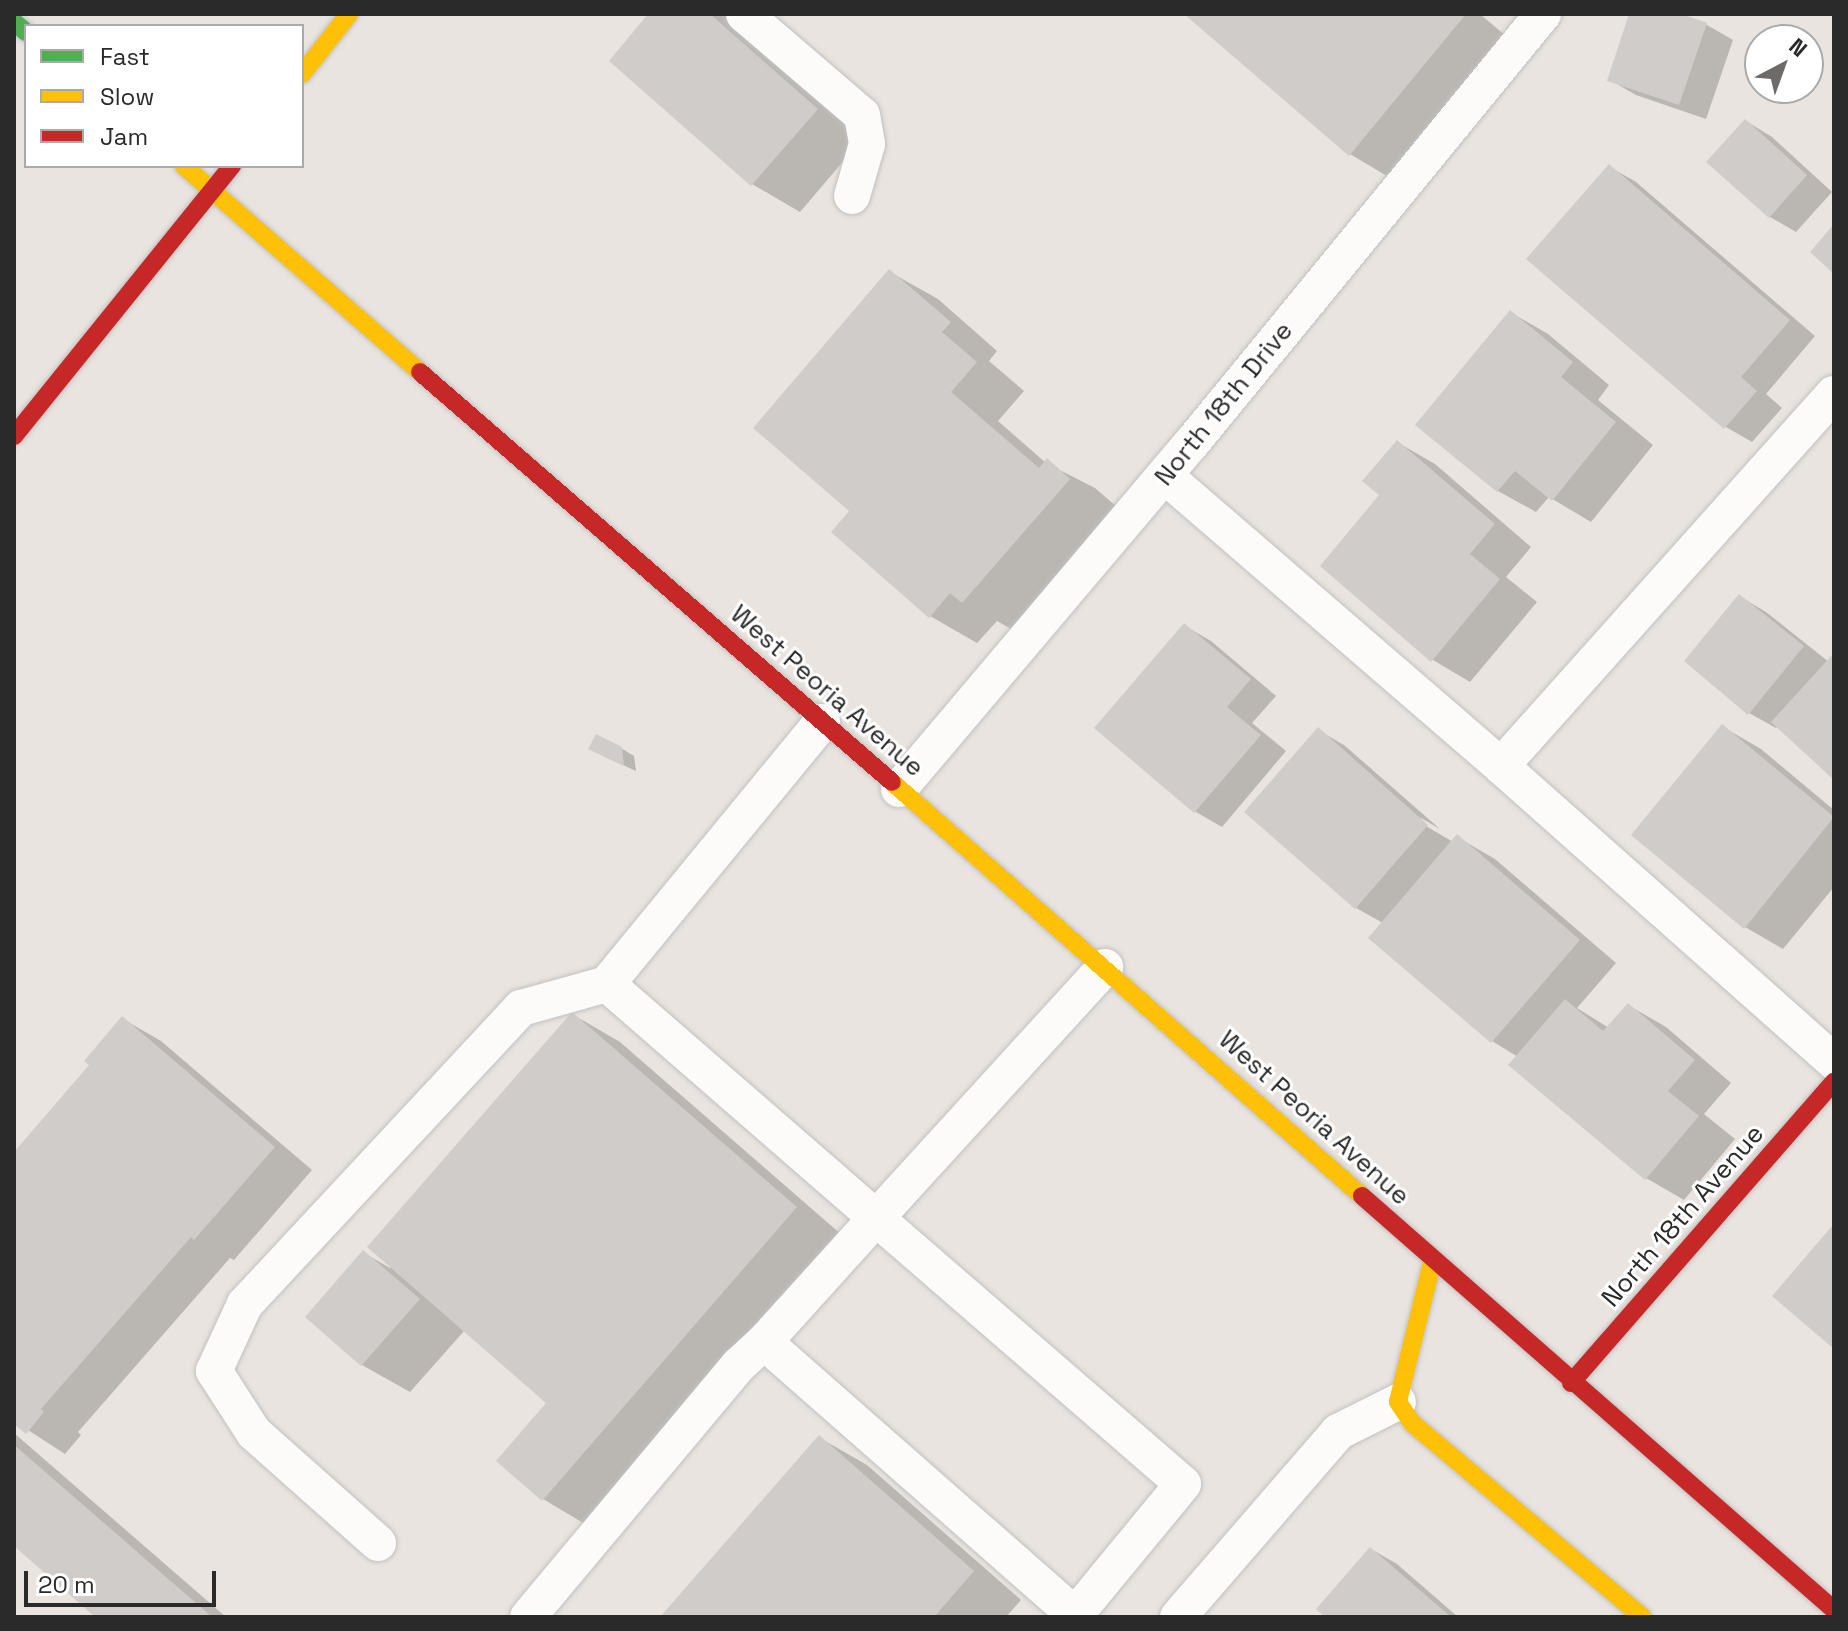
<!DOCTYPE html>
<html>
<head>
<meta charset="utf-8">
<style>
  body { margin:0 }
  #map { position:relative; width:1848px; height:1631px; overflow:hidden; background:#e9e4df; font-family:"Space Grotesk",sans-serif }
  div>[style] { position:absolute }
  .shadow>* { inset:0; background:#0003 }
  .building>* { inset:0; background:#d0ccc9 }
  .roads { filter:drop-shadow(0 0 2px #c2c1c1) drop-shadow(0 0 2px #c2c1c1) }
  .lane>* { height:36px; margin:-18px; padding:0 18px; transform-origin:18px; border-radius:18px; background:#fcfbfa }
  .fast>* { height:18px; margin:-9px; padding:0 9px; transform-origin:9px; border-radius:9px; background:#4caf50 }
  .slow>* { height:18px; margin:-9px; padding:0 9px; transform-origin:9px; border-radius:9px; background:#ffc107 }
  .jam>* { height:18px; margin:-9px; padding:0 9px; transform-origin:9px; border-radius:9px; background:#c62828 }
  span { translate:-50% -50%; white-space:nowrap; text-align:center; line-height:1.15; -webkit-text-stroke:6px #fff; paint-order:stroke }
  .street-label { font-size:26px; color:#2a2a2a }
  .frame { position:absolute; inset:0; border:16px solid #2a2a2a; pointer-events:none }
  .legend { position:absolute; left:24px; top:24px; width:280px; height:144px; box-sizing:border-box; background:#fff; border:2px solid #aaa; margin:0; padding:10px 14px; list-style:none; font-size:24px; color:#2a2a2a }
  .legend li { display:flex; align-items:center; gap:16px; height:40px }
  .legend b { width:40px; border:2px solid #aaa }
  .north { position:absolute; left:1744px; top:24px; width:80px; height:80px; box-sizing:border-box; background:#fff; border:2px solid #aaa; border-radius:50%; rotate:41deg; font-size:22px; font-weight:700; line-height:32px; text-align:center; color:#2a2a2a }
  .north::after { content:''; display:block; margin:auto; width:28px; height:36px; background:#6d6b69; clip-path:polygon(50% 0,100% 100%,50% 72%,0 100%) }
  .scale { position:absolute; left:24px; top:1571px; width:192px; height:36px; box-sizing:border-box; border:4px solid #2a2a2a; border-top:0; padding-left:10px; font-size:24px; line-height:28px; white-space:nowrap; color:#2a2a2a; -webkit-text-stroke:6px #fff; paint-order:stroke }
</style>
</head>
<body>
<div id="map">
  <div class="shadow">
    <i style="clip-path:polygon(652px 14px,724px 14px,864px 137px,800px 212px,752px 184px)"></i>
    <i style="clip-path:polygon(1187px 14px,1480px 14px,1513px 42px,1397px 182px,1350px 154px)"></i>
    <i style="clip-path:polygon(1632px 14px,1676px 14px,1707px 25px,1733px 40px,1706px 119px,1636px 95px,1610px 80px)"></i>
    <i style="clip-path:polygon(1746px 121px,1772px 137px,1832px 192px,1796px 232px,1770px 217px)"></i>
    <i style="clip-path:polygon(1610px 167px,1636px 182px,1815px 336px,1766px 394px,1782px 408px,1752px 442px,1726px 427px,1528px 259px)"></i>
    <i style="clip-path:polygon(890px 272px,938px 299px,997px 351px,989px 361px,1024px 391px,998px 421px,1046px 463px,1095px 488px,1117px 507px,1011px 629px,997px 621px,977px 643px,930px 616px,852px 511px)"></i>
    <i style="clip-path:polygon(1510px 312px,1548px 334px,1609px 385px,1598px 400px,1653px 445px,1591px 522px,1549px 497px,1536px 512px,1498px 491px,1418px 425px)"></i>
    <i style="clip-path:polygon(1397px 442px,1435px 464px,1531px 547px,1506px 577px,1537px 602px,1470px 682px,1433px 660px,1382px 495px)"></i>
    <i style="clip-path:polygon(1739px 596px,1766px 612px,1829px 662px,1834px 656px,1834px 777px,1778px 725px,1776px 728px,1749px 713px)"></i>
    <i style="clip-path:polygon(1185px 626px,1211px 641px,1276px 696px,1252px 723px,1286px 751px,1222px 827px,1196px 812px,1097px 728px)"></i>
    <i style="clip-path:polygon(1723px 727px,1761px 749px,1834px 810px,1834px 887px,1783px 949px,1745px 927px)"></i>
    <i style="clip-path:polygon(1318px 730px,1344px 745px,1440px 829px,1421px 818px,1419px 822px,1455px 843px,1457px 837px,1495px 859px,1616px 963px,1577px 1008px,1609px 1028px,1628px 1005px,1666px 1027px,1731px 1083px,1704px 1114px,1735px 1139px,1684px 1200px,1646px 1178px,1518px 1057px,1492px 1041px,1383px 923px,1356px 908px,1247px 812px)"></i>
    <i style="clip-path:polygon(621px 748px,634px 756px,636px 771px,603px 756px)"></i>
    <i style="clip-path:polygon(572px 1014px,620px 1042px,843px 1236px,590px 1527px,543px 1499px,549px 1403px,465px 1330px,410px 1392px,362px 1365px,308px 1317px,364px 1253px,390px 1268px)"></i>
    <i style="clip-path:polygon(123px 1019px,161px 1041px,312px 1170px,234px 1260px,230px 1258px,78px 1432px,81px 1435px,65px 1454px,14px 1421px,14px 1155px,92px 1065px)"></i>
    <i style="clip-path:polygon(14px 1433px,226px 1617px,98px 1617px,14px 1544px)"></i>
    <i style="clip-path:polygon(820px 1438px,867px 1465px,1021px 1600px,1006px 1617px,663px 1617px)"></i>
    <i style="clip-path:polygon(1371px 1549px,1397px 1564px,1458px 1617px,1328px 1617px)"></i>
  </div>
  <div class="building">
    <i style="clip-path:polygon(648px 14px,710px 14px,818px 109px,751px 186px,609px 61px)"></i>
    <i style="clip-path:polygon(1184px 14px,1466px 14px,1349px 156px)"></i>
    <i style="clip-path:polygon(1629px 14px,1682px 14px,1707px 23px,1679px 105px,1607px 81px)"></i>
    <i style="clip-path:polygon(1745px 119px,1807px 175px,1769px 218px,1706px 162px)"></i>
    <i style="clip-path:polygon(1609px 164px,1790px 320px,1741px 377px,1757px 391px,1724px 429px,1526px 259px)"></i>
    <i style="clip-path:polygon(1834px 224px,1834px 274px,1810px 252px)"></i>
    <i style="clip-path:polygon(889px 269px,951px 322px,942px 332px,977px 362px,951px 392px,1039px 468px,1047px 458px,1070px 479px,962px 603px,950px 593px,929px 618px,831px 532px,849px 511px,753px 428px)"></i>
    <i style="clip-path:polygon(1510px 310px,1573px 362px,1561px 377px,1616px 422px,1552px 501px,1515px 471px,1497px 492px,1415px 425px)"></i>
    <i style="clip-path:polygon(1397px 440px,1495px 524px,1470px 554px,1500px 579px,1431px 662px,1320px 566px,1379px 495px,1362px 481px)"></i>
    <i style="clip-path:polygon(1739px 594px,1804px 646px,1748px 715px,1684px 661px)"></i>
    <i style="clip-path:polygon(1184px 623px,1251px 679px,1227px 707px,1261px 735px,1194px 813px,1094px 728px)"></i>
    <i style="clip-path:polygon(1834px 653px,1834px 780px,1771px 722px)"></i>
    <i style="clip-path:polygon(1722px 724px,1834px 817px,1744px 929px,1631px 835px)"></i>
    <i style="clip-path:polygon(1318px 727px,1428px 825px,1355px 909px,1244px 812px)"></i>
    <i style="clip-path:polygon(596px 734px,622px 747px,624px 766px,588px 749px)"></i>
    <i style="clip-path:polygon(1457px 834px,1580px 940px,1491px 1043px,1368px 938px)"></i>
    <i style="clip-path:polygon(1565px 999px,1603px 1031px,1628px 1003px,1695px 1060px,1668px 1091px,1699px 1116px,1645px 1180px,1508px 1065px)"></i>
    <i style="clip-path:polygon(572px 1012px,797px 1207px,542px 1501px,496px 1461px,546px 1403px,367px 1247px)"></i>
    <i style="clip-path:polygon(122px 1016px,275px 1147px,194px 1240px,191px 1237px,41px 1409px,44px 1412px,26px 1434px,14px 1424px,14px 1152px,89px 1065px,84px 1061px)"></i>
    <i style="clip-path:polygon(1832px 1226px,1834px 1227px,1834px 1349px,1772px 1296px)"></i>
    <i style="clip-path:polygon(363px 1250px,420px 1299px,361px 1366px,305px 1317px)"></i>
    <i style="clip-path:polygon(819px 1435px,974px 1571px,934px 1617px,660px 1617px)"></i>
    <i style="clip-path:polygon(14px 1445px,35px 1463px,212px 1617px,95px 1617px,14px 1546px)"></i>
    <i style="clip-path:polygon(1370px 1547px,1451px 1617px,1325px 1617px,1316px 1609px)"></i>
  </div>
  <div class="roads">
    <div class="lane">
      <i style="left:744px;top:14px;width:155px;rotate:40.6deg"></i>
      <i style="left:862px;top:115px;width:29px;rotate:80deg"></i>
      <i style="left:867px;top:144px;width:54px;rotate:106.1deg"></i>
      <i style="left:1165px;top:476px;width:444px;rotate:40.8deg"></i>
      <i style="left:1501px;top:766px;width:446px;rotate:41.6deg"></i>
      <i style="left:822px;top:722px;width:339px;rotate:129.4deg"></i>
      <i style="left:607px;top:984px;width:357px;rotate:41deg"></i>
      <i style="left:876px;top:1218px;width:340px;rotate:-47.6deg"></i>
      <i style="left:1501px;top:766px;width:499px;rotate:-48.2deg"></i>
      <i style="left:899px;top:789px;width:452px;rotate:-49.8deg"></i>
      <i style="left:1191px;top:444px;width:556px;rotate:-50.7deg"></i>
      <i style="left:876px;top:1218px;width:406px;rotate:40.9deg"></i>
      <i style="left:1183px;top:1484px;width:170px;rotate:129.5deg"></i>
      <i style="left:1075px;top:1615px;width:414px;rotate:-138.7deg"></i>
      <i style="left:764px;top:1342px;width:167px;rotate:-47.9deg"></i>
      <i style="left:378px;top:1543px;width:166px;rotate:-138.4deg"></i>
      <i style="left:254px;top:1433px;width:74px;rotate:-122.8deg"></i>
      <i style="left:214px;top:1371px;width:74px;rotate:-65.2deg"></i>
      <i style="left:245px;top:1304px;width:405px;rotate:-47deg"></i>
      <i style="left:521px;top:1008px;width:89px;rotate:-15.6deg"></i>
      <i style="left:528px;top:1617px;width:329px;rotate:-50.1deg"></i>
      <i style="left:739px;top:1365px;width:34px;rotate:-43deg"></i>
      <i style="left:1178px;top:1617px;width:245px;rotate:-49.1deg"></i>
      <i style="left:1338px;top:1432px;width:67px;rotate:-26.6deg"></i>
    </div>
    <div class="fast">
      <i style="left:14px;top:22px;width:16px;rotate:40deg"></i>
    </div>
    <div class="slow">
      <i style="left:302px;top:74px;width:76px;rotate:-51.9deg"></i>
      <i style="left:184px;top:166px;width:313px;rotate:41.1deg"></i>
      <i style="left:892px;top:782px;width:626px;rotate:41.38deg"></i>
      <i style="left:1433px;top:1259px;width:147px;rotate:103.8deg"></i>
      <i style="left:1398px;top:1402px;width:25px;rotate:56deg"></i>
      <i style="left:1412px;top:1423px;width:301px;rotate:40.1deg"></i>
    </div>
    <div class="jam">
      <i style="left:420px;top:372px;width:625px;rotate:40.98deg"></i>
      <i style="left:14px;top:436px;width:347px;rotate:-51.1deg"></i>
      <i style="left:1362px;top:1196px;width:628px;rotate:41.25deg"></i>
      <i style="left:1571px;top:1383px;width:400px;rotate:-48.9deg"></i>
    </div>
  </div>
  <div class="street-label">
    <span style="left:1224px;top:404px;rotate:-51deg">North 18th Drive</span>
    <span style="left:827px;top:691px;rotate:41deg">West Peoria Avenue</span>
    <span style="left:1314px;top:1118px;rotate:42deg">West Peoria Avenue</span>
    <span style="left:1683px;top:1216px;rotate:-49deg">North 18th Avenue</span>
  </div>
  <div class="frame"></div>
  <ul class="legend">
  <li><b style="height:10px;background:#4caf50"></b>Fast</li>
  <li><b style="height:10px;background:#ffc107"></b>Slow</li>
  <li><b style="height:10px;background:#c62828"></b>Jam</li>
  </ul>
  <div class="north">N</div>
  <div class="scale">20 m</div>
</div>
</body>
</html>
